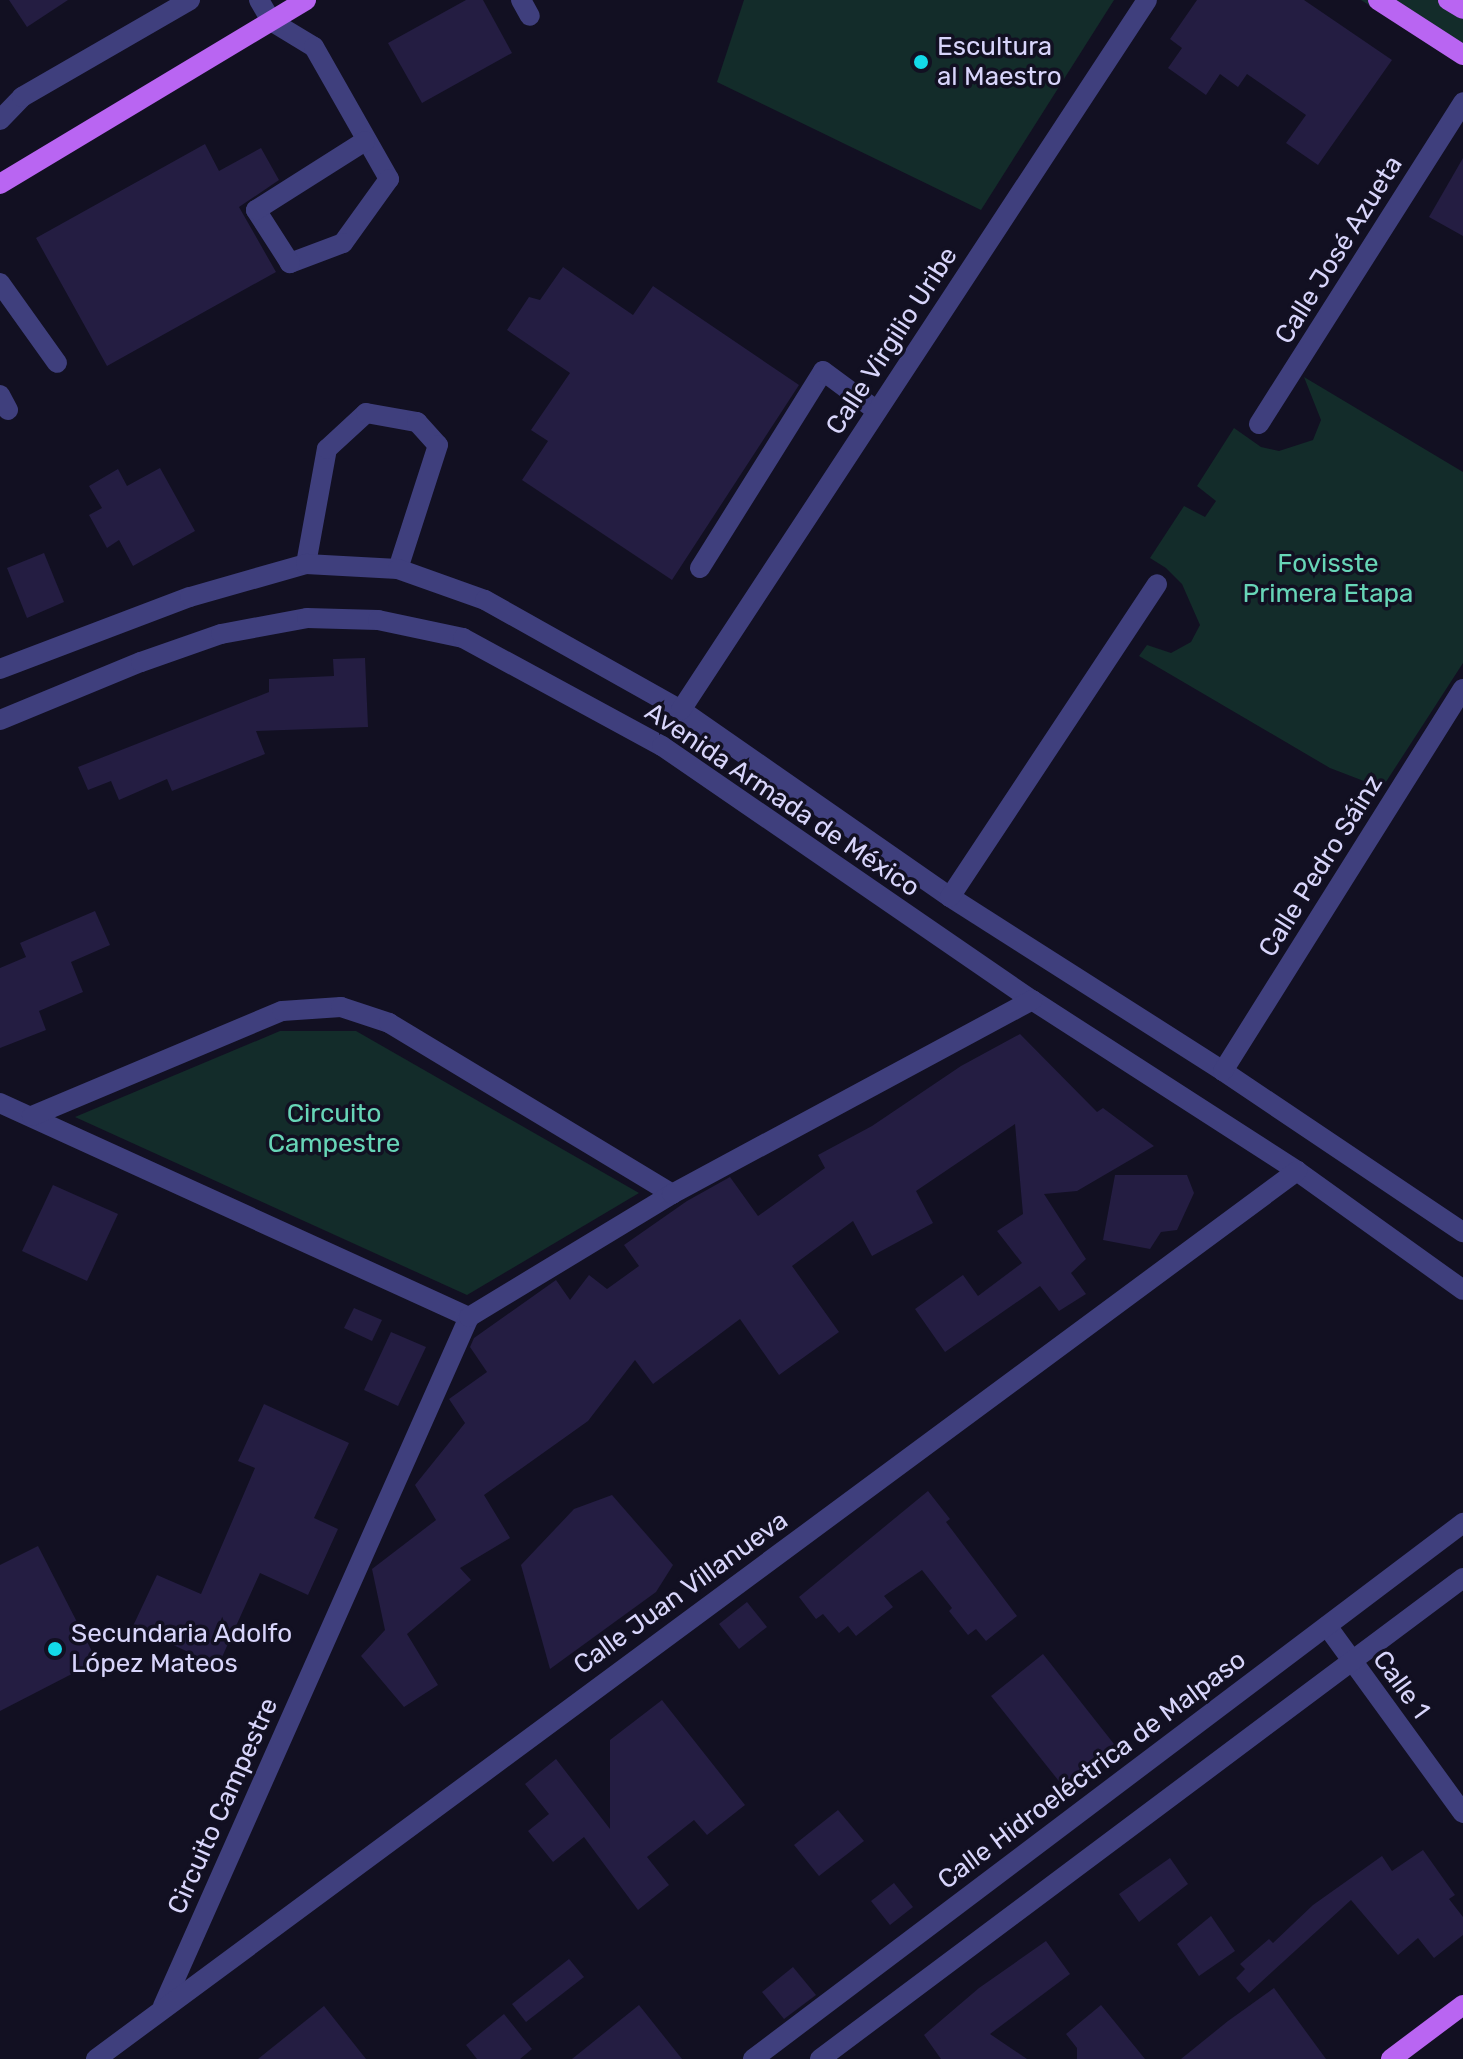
<!DOCTYPE html>
<html>
<head>
<meta charset="utf-8">
<style>
  body { margin:0 }
  #map { position:relative; width:1463px; height:2059px; overflow:hidden; background:#121022; font-family:Rubik,sans-serif }
  div>[style] { position:absolute }
  .green>* { inset:0; background:#132c2a }
  .building>* { inset:0; background:#241d42 }
  .minor>* { height:20px; margin:-10px; padding:0 10px; transform-origin:10px; border-radius:10px; background:#3f3f7d }
  .major>* { height:20px; margin:-10px; padding:0 10px; transform-origin:10px; border-radius:10px; background:#b965f2 }
  .dots>* { width:22px; height:22px; translate:-50% -50%; box-sizing:border-box; border:4px solid #121022; border-radius:50% }
  span { translate:-50% -50%; white-space:nowrap; text-align:center; line-height:1.15; -webkit-text-stroke:7px #121022; paint-order:stroke }
  .poi-label { font-size:26px; color:#d8d5fb }
  .left { translate:0 -50%; text-align:left }
  .street-label { font-size:26px; color:#d8d5fb }
  .park-label { font-size:26px; color:#67d5b7 }
</style>
</head>
<body>
<div id="map">
  <div class="green">
    <i style="clip-path:polygon(744px 0,1114px 0,981px 210px,717px 82px)"></i>
    <i style="clip-path:polygon(1361px 0,1463px 0,1463px 64px)"></i>
    <i style="clip-path:polygon(1304px 377px,1463px 472px,1463px 663px,1382px 788px,1330px 768px,1139px 656px,1147px 645px,1171px 653px,1191px 642px,1200px 625px,1182px 584px,1166px 568px,1150px 558px,1184px 506px,1205px 517px,1216px 501px,1197px 486px,1234px 428px,1261px 447px,1279px 451px,1313px 440px,1321px 420px)"></i>
    <i style="clip-path:polygon(280px 1031px,356px 1031px,639px 1193px,467px 1295px,75px 1117px)"></i>
  </div>
  <div class="building">
    <i style="clip-path:polygon(9px 0,68px 0,27px 27px)"></i>
    <i style="clip-path:polygon(466px 0,483px 0,512px 53px,422px 103px,388px 43px)"></i>
    <i style="clip-path:polygon(1197px 0,1304px 0,1392px 60px,1318px 165px,1286px 143px,1306px 115px,1247px 74px,1238px 87px,1220px 74px,1206px 95px,1168px 68px,1182px 48px,1170px 39px)"></i>
    <i style="clip-path:polygon(205px 144px,219px 171px,261px 148px,279px 180px,239px 207px,276px 272px,107px 366px,36px 238px)"></i>
    <i style="clip-path:polygon(1463px 158px,1463px 236px,1429px 217px)"></i>
    <i style="clip-path:polygon(563px 267px,633px 315px,653px 286px,799px 385px,672px 580px,522px 480px,548px 441px,531px 430px,570px 373px,507px 330px,529px 297px,540px 300px)"></i>
    <i style="clip-path:polygon(160px 468px,195px 531px,133px 566px,119px 540px,107px 548px,89px 515px,102px 508px,89px 486px,118px 469px,127px 486px)"></i>
    <i style="clip-path:polygon(44px 553px,64px 602px,27px 618px,7px 568px)"></i>
    <i style="clip-path:polygon(365px 658px,368px 727px,256px 731px,265px 754px,172px 791px,167px 779px,119px 800px,111px 781px,88px 790px,78px 767px,269px 692px,269px 679px,334px 676px,333px 659px)"></i>
    <i style="clip-path:polygon(95px 911px,110px 945px,71px 962px,83px 992px,39px 1011px,46px 1030px,0 1048px,0 968px,26px 957px,20px 943px)"></i>
    <i style="clip-path:polygon(1020px 1034px,1097px 1112px,1103px 1108px,1154px 1146px,1077px 1191px,1044px 1194px,1086px 1259px,1071px 1273px,1086px 1294px,1059px 1311px,1040px 1286px,945px 1352px,915px 1309px,963px 1275px,978px 1296px,1022px 1263px,997px 1231px,1023px 1214px,1015px 1124px,916px 1191px,933px 1223px,872px 1256px,853px 1221px,792px 1266px,839px 1332px,779px 1375px,740px 1319px,653px 1384px,635px 1360px,588px 1421px,484px 1495px,510px 1538px,460px 1568px,471px 1580px,407px 1634px,438px 1685px,404px 1707px,361px 1656px,385px 1630px,372px 1569px,436px 1520px,415px 1485px,465px 1423px,449px 1399px,487px 1372px,470px 1347px,474px 1338px,556px 1280px,570px 1300px,589px 1275px,607px 1289px,639px 1266px,624px 1245px,687px 1201px,730px 1177px,758px 1216px,825px 1168px,818px 1155px,872px 1126px,961px 1066px)"></i>
    <i style="clip-path:polygon(1115px 1175px,1187px 1175px,1194px 1193px,1177px 1230px,1161px 1232px,1150px 1249px,1103px 1240px)"></i>
    <i style="clip-path:polygon(53px 1185px,118px 1214px,87px 1281px,22px 1251px)"></i>
    <i style="clip-path:polygon(354px 1308px,382px 1320px,372px 1341px,344px 1328px)"></i>
    <i style="clip-path:polygon(391px 1332px,426px 1347px,398px 1406px,364px 1390px)"></i>
    <i style="clip-path:polygon(264px 1404px,349px 1443px,314px 1518px,338px 1529px,308px 1595px,260px 1573px,218px 1666px,133px 1626px,157px 1575px,201px 1594px,255px 1468px,238px 1461px)"></i>
    <i style="clip-path:polygon(928px 1491px,950px 1519px,946px 1522px,1017px 1616px,986px 1641px,976px 1629px,968px 1635px,949px 1611px,952px 1608px,922px 1570px,884px 1596px,893px 1607px,856px 1636px,848px 1626px,839px 1633px,823px 1614px,816px 1619px,799px 1597px)"></i>
    <i style="clip-path:polygon(612px 1495px,673px 1565px,656px 1592px,550px 1669px,521px 1565px,574px 1509px)"></i>
    <i style="clip-path:polygon(38px 1546px,97px 1661px,0 1711px,0 1565px)"></i>
    <i style="clip-path:polygon(747px 1602px,767px 1627px,739px 1649px,719px 1624px)"></i>
    <i style="clip-path:polygon(1043px 1654px,1114px 1744px,1062px 1785px,991px 1696px)"></i>
    <i style="clip-path:polygon(662px 1700px,745px 1805px,707px 1835px,694px 1820px,647px 1857px,669px 1885px,638px 1910px,584px 1837px,553px 1862px,528px 1831px,549px 1814px,525px 1784px,556px 1759px,610px 1829px,610px 1740px)"></i>
    <i style="clip-path:polygon(838px 1810px,864px 1841px,819px 1876px,794px 1845px)"></i>
    <i style="clip-path:polygon(1423px 1850px,1455px 1895px,1449px 1899px,1463px 1917px,1463px 1935px,1434px 1958px,1418px 1938px,1398px 1955px,1351px 1900px,1249px 1993px,1236px 1978px,1245px 1969px,1240px 1964px,1269px 1939px,1273px 1943px,1313px 1905px,1382px 1856px,1392px 1871px)"></i>
    <i style="clip-path:polygon(1170px 1858px,1188px 1884px,1139px 1922px,1119px 1894px)"></i>
    <i style="clip-path:polygon(894px 1883px,913px 1907px,890px 1925px,871px 1901px)"></i>
    <i style="clip-path:polygon(1211px 1916px,1235px 1951px,1199px 1976px,1177px 1944px)"></i>
    <i style="clip-path:polygon(1046px 1941px,1070px 1974px,990px 2034px,1027px 2059px,941px 2059px,924px 2035px,979px 1988px)"></i>
    <i style="clip-path:polygon(569px 1959px,584px 1977px,526px 2022px,512px 2004px)"></i>
    <i style="clip-path:polygon(793px 1967px,816px 1995px,784px 2019px,762px 1992px)"></i>
    <i style="clip-path:polygon(1274px 1988px,1326px 2059px,1181px 2059px,1228px 2021px)"></i>
    <i style="clip-path:polygon(639px 2005px,682px 2059px,572px 2059px)"></i>
    <i style="clip-path:polygon(1101px 2005px,1145px 2059px,1077px 2059px,1077px 2048px,1066px 2034px)"></i>
    <i style="clip-path:polygon(324px 2006px,366px 2059px,258px 2059px)"></i>
    <i style="clip-path:polygon(504px 2014px,532px 2049px,520px 2059px,477px 2059px,466px 2045px)"></i>
  </div>
  <div class="minor">
    <i style="left:259px;top:0;width:24px;rotate:60deg"></i>
    <i style="left:271px;top:21px;width:50px;rotate:31.2deg"></i>
    <i style="left:314px;top:47px;width:152px;rotate:60.4deg"></i>
    <i style="left:389px;top:179px;width:79px;rotate:125.7deg"></i>
    <i style="left:343px;top:243px;width:57px;rotate:159.3deg"></i>
    <i style="left:290px;top:263px;width:63px;rotate:-122.7deg"></i>
    <i style="left:256px;top:210px;width:129px;rotate:-32.3deg"></i>
    <i style="left:521px;top:0;width:18px;rotate:61deg"></i>
    <i style="left:0;top:120px;width:32px;rotate:-46deg"></i>
    <i style="left:22px;top:97px;width:194px;rotate:-30deg"></i>
    <i style="left:0;top:283px;width:98px;rotate:54.5deg"></i>
    <i style="left:0;top:395px;width:17px;rotate:62deg"></i>
    <i style="left:1259px;top:424px;width:381px;rotate:-57.6deg"></i>
    <i style="left:306px;top:564px;width:117px;rotate:-79.7deg"></i>
    <i style="left:327px;top:449px;width:53px;rotate:-42.7deg"></i>
    <i style="left:366px;top:413px;width:52px;rotate:10deg"></i>
    <i style="left:417px;top:422px;width:31px;rotate:48deg"></i>
    <i style="left:438px;top:445px;width:130px;rotate:107.9deg"></i>
    <i style="left:700px;top:568px;width:232px;rotate:-58deg"></i>
    <i style="left:823px;top:371px;width:67px;rotate:36.5deg"></i>
    <i style="left:0;top:669px;width:203px;rotate:-20.8deg"></i>
    <i style="left:190px;top:597px;width:121px;rotate:-15.9deg"></i>
    <i style="left:306px;top:564px;width:92px;rotate:3.1deg"></i>
    <i style="left:398px;top:569px;width:92px;rotate:19.6deg"></i>
    <i style="left:485px;top:600px;width:225px;rotate:29.3deg"></i>
    <i style="left:681px;top:710px;width:328px;rotate:34.8deg"></i>
    <i style="left:950px;top:897px;width:324px;rotate:32.5deg"></i>
    <i style="left:1223px;top:1071px;width:289px;rotate:33.9deg"></i>
    <i style="left:681px;top:710px;width:849px;rotate:-56.72deg"></i>
    <i style="left:0;top:720px;width:152px;rotate:-22.4deg"></i>
    <i style="left:141px;top:662px;width:85px;rotate:-19.3deg"></i>
    <i style="left:221px;top:634px;width:87px;rotate:-10.5deg"></i>
    <i style="left:307px;top:618px;width:71px;rotate:1.6deg"></i>
    <i style="left:378px;top:620px;width:87px;rotate:12deg"></i>
    <i style="left:463px;top:638px;width:226px;rotate:28.5deg"></i>
    <i style="left:662px;top:746px;width:449px;rotate:34.5deg"></i>
    <i style="left:1032px;top:1000px;width:315px;rotate:32.8deg"></i>
    <i style="left:1297px;top:1171px;width:204px;rotate:35.6deg"></i>
    <i style="left:950px;top:897px;width:375px;rotate:-56.5deg"></i>
    <i style="left:1223px;top:1071px;width:451px;rotate:-57.9deg"></i>
    <i style="left:0;top:1103px;width:516px;rotate:24.53deg"></i>
    <i style="left:32px;top:1116px;width:271px;rotate:-22.8deg"></i>
    <i style="left:282px;top:1011px;width:59px;rotate:-3.9deg"></i>
    <i style="left:341px;top:1007px;width:51px;rotate:18.4deg"></i>
    <i style="left:389px;top:1023px;width:331px;rotate:31.1deg"></i>
    <i style="left:1327px;top:1626px;width:231px;rotate:54deg"></i>
    <i style="left:163px;top:2006px;width:754px;rotate:-66.05deg"></i>
    <i style="left:469px;top:1317px;width:237px;rotate:-31.2deg"></i>
    <i style="left:672px;top:1194px;width:409px;rotate:-28.3deg"></i>
    <i style="left:96px;top:2059px;width:1494px;rotate:-36.48deg"></i>
    <i style="left:753px;top:2059px;width:890px;rotate:-37.05deg"></i>
    <i style="left:820px;top:2059px;width:803px;rotate:-36.8deg"></i>
  </div>
  <div class="major">
    <i style="left:1378px;top:0;width:101px;rotate:32.9deg"></i>
    <i style="left:1448px;top:0;width:17px;rotate:31deg"></i>
    <i style="left:0;top:184px;width:357px;rotate:-31deg"></i>
    <i style="left:1391px;top:2059px;width:90px;rotate:-36.9deg"></i>
  </div>
  <div class="dots">
    <i style="left:921px;top:62px;background:#13d9e9"></i>
    <i style="left:55px;top:1649px;background:#13d9e9"></i>
  </div>
  <div class="poi-label">
    <span class="left" style="left:937px;top:62px">Escultura<br>al Maestro</span>
    <span class="left" style="left:71px;top:1649px">Secundaria Adolfo<br>López Mateos</span>
  </div>
  <div class="street-label">
    <span style="left:1339px;top:250px;rotate:-58deg">Calle José Azueta</span>
    <span style="left:892px;top:341px;rotate:-57deg">Calle Virgilio Uribe</span>
    <span style="left:782px;top:800px;rotate:34deg">Avenida Armada de México</span>
    <span style="left:1321px;top:866px;rotate:-58deg">Calle Pedro Sáinz</span>
    <span style="left:681px;top:1593px;rotate:-36deg">Calle Juan Villanueva</span>
    <span style="left:1401px;top:1685px;rotate:54deg">Calle 1</span>
    <span style="left:1092px;top:1770px;rotate:-37deg">Calle Hidroeléctrica de Malpaso</span>
    <span style="left:223px;top:1806px;rotate:-66deg">Circuito Campestre</span>
  </div>
  <div class="park-label">
    <span style="left:1328px;top:579px">Fovisste<br>Primera Etapa</span>
    <span style="left:334px;top:1129px">Circuito<br>Campestre</span>
  </div>
</div>
</body>
</html>
